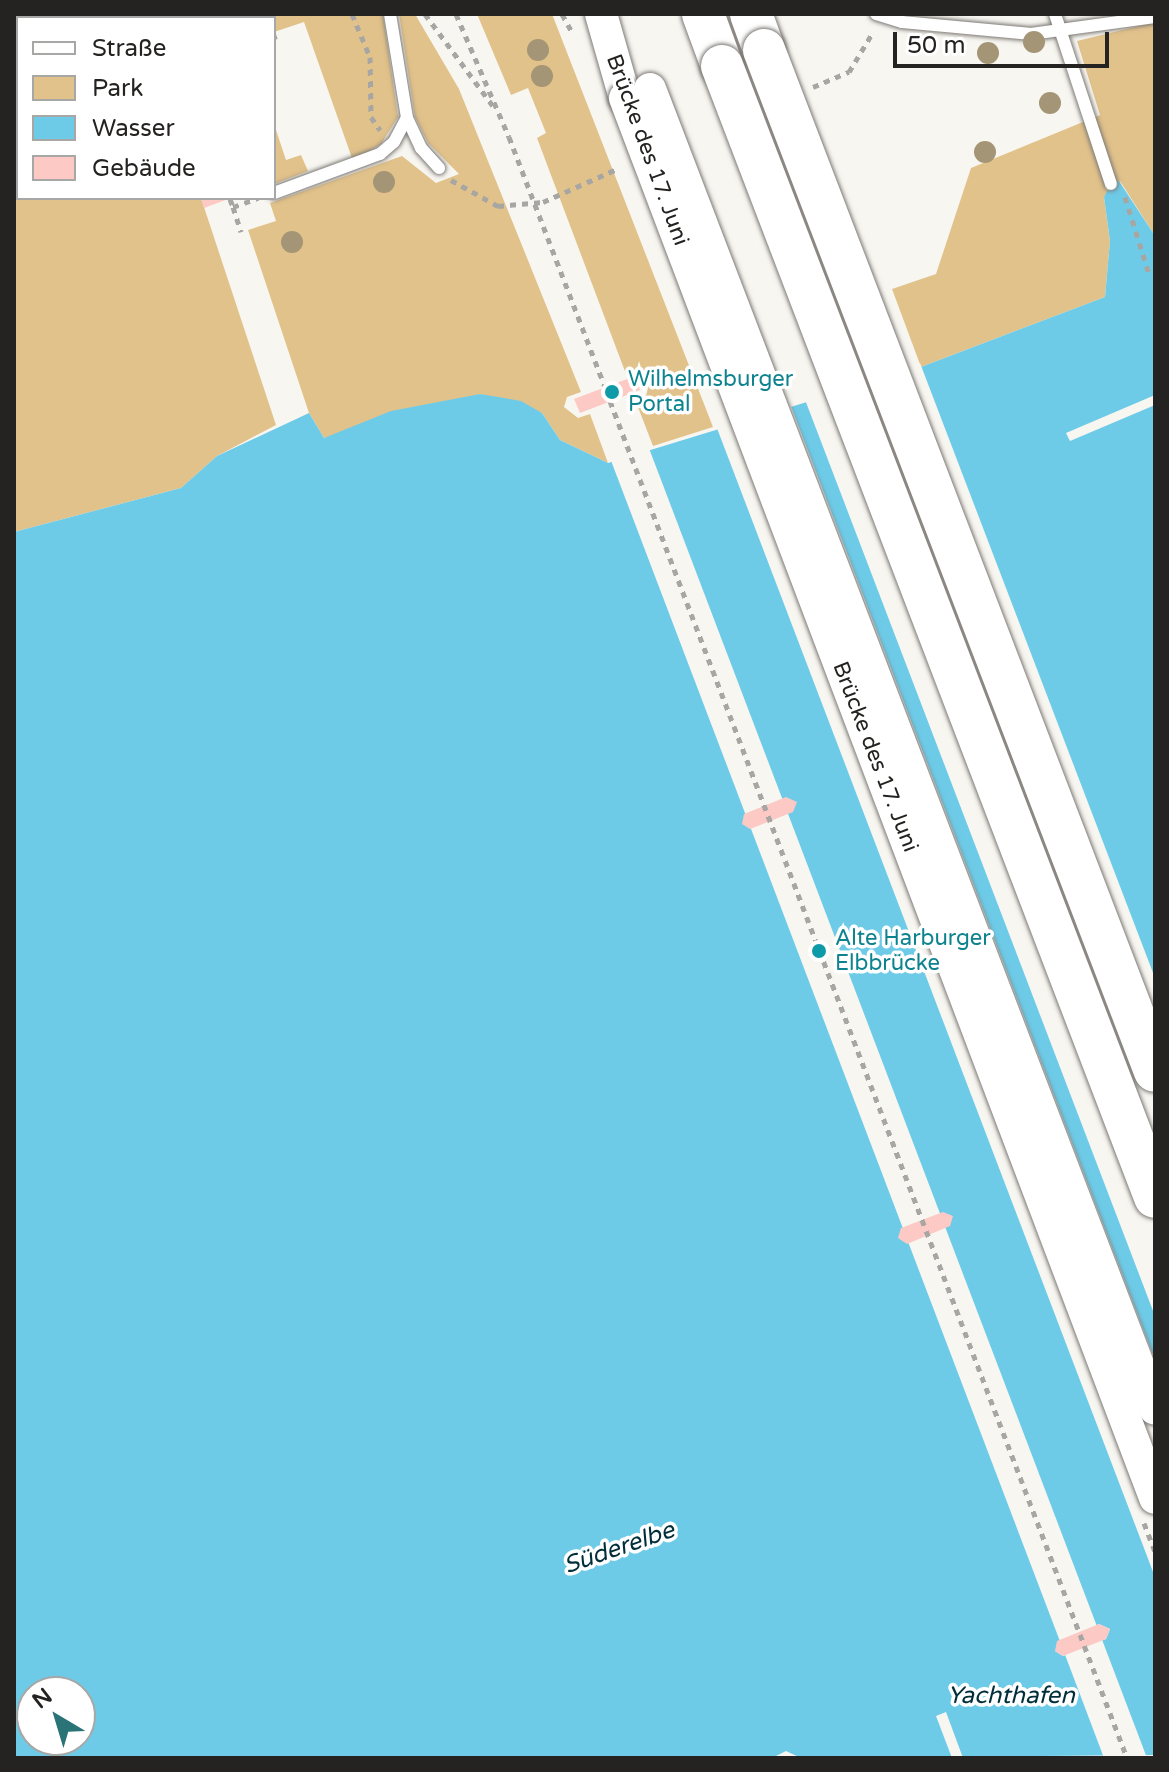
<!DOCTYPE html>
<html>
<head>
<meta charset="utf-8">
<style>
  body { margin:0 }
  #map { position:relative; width:1169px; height:1772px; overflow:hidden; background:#f8f6f1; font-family:"Varela Round",sans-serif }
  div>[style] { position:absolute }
  .green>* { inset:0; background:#e2c28b }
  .water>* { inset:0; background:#6ecbe8 }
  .pier>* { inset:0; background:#f8f6f1 }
  .building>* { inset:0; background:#fcc9c4 }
  .path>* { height:5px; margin-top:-2.5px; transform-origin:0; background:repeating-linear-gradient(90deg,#a7a6a2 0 6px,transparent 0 12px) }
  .roads { filter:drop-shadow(0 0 2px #7d7a76) drop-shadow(0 0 2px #7d7a76) }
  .lane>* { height:12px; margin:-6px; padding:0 6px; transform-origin:6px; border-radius:6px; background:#fff }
  .secondary>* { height:32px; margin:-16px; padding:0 16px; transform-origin:16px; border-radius:16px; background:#fff }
  .highway>* { height:42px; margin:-21px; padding:0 21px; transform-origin:21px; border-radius:21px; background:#fff }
  .path-bridge>* { height:5px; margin-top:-2.5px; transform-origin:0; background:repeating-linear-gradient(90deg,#a7a6a2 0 6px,transparent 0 12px) }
  .bridges { filter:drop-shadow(0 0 2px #7d7a76) drop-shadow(0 0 2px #7d7a76) }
  .secondary-bridge>* { height:32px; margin:-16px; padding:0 16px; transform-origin:16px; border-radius:16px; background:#fff }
  .highway-bridge>* { height:42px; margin:-21px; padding:0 21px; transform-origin:21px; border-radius:21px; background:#fff }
  .trees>* { width:22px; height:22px; margin:-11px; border-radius:50%; background:#a49576 }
  .dots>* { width:22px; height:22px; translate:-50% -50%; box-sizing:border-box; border:4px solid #fff; border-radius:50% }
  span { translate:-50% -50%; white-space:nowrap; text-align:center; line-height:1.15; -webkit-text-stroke:7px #fff; paint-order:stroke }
  .street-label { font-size:22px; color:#242321 }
  .culture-label { font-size:22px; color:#0d838f }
  .left { translate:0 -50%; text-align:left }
  .water-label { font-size:24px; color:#002e3a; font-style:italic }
  .frame { position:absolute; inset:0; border:16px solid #242321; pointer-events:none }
  .legend { position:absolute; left:16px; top:16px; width:260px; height:184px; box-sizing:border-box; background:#fff; border:2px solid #a7a7a6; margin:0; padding:10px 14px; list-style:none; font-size:24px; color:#242321 }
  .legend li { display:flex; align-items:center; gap:16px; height:40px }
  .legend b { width:40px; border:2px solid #a7a7a6 }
  .north { position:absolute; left:16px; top:1676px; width:80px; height:80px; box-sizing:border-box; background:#fff; border:2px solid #a7a7a6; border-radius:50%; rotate:322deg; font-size:22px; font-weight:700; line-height:32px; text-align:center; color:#242321 }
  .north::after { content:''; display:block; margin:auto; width:28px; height:36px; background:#2a7477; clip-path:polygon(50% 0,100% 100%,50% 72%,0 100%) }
  .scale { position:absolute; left:893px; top:32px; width:216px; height:36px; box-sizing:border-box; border:4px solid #242321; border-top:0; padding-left:10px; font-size:24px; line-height:28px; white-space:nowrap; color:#242321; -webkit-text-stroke:6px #fff; paint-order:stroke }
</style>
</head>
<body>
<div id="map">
  <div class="green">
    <i style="clip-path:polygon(14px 14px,383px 14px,398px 117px,381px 144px,353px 161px,304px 22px,274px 32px,274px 18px,18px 18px,18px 198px,201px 198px,276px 425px,217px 456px,181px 488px,14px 532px)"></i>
    <i style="clip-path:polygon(399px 14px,415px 14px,459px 89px,581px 392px,567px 397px,564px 407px,578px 418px,590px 414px,608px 463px,560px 440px,542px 413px,480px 394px,324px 438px,309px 413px,248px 230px,276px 221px,270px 203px,402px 156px,436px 183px,459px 174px,428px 143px,415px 117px)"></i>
    <i style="clip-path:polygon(477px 14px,552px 14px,713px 427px,653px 446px,636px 402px,646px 396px,650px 380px,638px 369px,626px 374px,537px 138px,546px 133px,528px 88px,511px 95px)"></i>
    <i style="clip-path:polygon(1155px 22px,1155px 236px,1120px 181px,1104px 197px,1110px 241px,1105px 297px,921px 367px,892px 289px,936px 274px,971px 168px,1100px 115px,1077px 41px)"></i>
    <i style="clip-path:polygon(274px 124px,286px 160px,301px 155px,308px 171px,274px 184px)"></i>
  </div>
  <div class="water">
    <i style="clip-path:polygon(evenodd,1119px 181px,1155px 236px,1155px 1755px,801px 1758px,786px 1751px,772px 1758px,14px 1758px,14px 532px,181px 488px,217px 456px,309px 413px,324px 438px,391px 411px,480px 394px,521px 401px,542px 413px,560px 440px,608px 463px,921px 367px,1105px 297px,1110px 241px,1104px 197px,1111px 184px,1119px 181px,1099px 1624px,1110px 1629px,1106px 1639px,1063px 1656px,1055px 1651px,1099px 1624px,1119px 181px,32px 1692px,80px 1692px,80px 1740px,32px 1740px,32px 1692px)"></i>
  </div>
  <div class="pier">
    <i style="clip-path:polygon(920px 363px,1155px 978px,1155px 1316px,804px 397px)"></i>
    <i style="clip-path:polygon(1155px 395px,1155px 405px,1070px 441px,1066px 433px)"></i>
    <i style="clip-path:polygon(789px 401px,1155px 1360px,1155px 1577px,715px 423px)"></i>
    <i style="clip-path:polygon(647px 443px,1098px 1629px,1061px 1644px,610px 458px)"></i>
    <i style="clip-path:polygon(1101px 1637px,1147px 1758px,1104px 1758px,1064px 1652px)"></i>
    <i style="clip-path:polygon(946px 1712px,963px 1758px,952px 1758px,936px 1716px)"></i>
  </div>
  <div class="building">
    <i style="clip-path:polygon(201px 198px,231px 198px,204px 208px)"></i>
    <i style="clip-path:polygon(635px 376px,640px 390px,580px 413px,574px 399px)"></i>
    <i style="clip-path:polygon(786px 797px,797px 802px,793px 812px,750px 829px,742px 824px,744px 814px)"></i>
    <i style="clip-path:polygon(943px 1212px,953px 1216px,950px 1226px,907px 1244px,898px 1238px,901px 1228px)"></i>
    <i style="clip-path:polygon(1099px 1624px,1110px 1629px,1106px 1639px,1063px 1656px,1055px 1651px,1057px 1641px)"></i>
  </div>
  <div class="path">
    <i style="left:352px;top:14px;width:47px;rotate:67.3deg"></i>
    <i style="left:370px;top:57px;width:60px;rotate:89deg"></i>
    <i style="left:371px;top:117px;width:16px;rotate:55deg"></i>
    <i style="left:425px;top:14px;width:119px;rotate:53.5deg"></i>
    <i style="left:456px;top:14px;width:134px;rotate:66.7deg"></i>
    <i style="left:562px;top:14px;width:23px;rotate:61deg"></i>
    <i style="left:274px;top:37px;width:3px;rotate:-18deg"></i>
    <i style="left:813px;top:87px;width:39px;rotate:-23deg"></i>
    <i style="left:849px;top:72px;width:47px;rotate:-59deg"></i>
    <i style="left:451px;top:180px;width:54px;rotate:29deg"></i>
    <i style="left:498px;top:206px;width:45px;rotate:-5.1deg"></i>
    <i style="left:543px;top:202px;width:83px;rotate:-24.1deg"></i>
    <i style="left:1125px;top:197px;width:81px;rotate:72.7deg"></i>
    <i style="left:230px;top:199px;width:9px;rotate:69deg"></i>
    <i style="left:233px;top:207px;width:27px;rotate:-20deg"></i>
    <i style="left:233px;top:207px;width:26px;rotate:72deg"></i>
    <i style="left:610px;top:401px;width:1452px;rotate:69.14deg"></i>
  </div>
  <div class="roads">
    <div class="lane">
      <i style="left:390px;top:14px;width:105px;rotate:80.7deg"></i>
      <i style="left:407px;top:118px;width:33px;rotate:65deg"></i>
      <i style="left:421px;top:148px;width:27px;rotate:48deg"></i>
      <i style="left:876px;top:14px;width:27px;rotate:17deg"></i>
      <i style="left:902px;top:22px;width:130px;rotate:5.3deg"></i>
      <i style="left:1031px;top:34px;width:125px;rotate:-7.8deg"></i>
      <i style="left:1055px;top:14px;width:179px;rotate:71.8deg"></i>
      <i style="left:274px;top:193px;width:113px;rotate:-20.2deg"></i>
      <i style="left:380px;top:154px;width:18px;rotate:-41deg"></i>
      <i style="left:394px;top:142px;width:27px;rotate:-62deg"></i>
    </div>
    <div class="secondary">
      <i style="left:601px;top:14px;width:87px;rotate:74.1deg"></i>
    </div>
    <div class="highway">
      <i style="left:703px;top:14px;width:55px;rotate:69.9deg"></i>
      <i style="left:751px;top:14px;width:38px;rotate:70deg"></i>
    </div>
  </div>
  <div class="path-bridge">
    <i style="left:509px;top:137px;width:268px;rotate:69deg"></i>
    <i style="left:1144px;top:1523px;width:31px;rotate:69deg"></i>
  </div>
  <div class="bridges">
    <div class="secondary-bridge">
      <i style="left:650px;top:89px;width:1413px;rotate:69.06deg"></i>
      <i style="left:625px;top:98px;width:1497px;rotate:69.26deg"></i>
    </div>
    <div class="highway-bridge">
      <i style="left:764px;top:50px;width:1093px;rotate:69.05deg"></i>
      <i style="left:722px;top:66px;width:1211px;rotate:69.05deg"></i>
    </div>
  </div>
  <div class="trees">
    <i style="left:1034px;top:42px"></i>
    <i style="left:538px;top:50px"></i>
    <i style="left:988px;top:53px"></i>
    <i style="left:542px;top:76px"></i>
    <i style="left:1050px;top:103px"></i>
    <i style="left:985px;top:152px"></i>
    <i style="left:384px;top:182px"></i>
    <i style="left:292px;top:242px"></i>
  </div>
  <div class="dots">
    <i style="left:612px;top:392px;background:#0f9aa8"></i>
    <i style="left:819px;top:951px;background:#0f9aa8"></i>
  </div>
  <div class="street-label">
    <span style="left:647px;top:150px;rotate:70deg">Brücke des 17. Juni</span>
    <span style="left:875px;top:757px;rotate:69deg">Brücke des 17. Juni</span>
  </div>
  <div class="culture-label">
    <span class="left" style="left:628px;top:392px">Wilhelmsburger<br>Portal</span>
    <span class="left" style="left:835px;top:951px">Alte Harburger<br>Elbbrücke</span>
  </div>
  <div class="water-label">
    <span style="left:619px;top:1548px;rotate:-19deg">Süderelbe</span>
    <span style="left:1011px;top:1696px">Yachthafen</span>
  </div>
  <div class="frame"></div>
  <ul class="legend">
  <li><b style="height:10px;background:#fff"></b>Straße</li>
  <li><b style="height:22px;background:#e2c28b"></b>Park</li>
  <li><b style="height:22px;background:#6ecbe8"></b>Wasser</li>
  <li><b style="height:22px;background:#fcc9c4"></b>Gebäude</li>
  </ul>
  <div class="north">N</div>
  <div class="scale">50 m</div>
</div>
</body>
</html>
